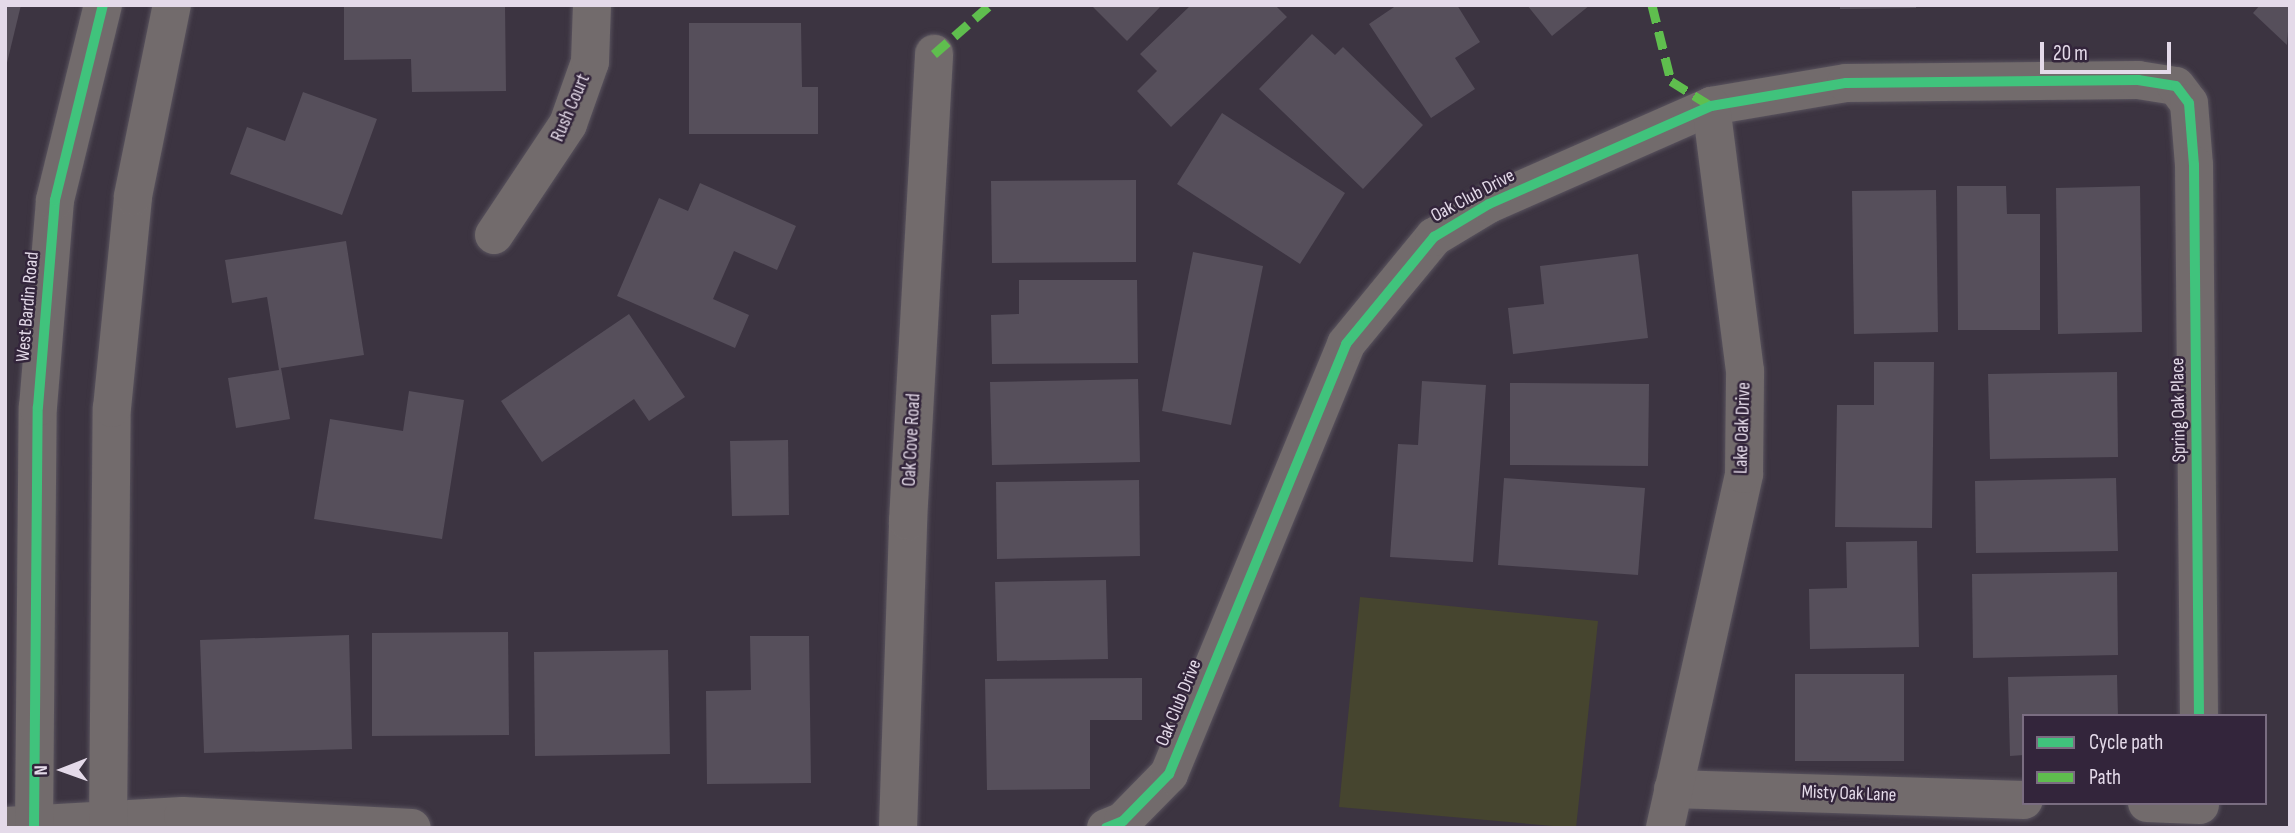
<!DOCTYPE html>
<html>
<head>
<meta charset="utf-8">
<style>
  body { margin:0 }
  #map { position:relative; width:2295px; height:833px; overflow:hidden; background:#3c3441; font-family:"Sofia Sans Condensed",sans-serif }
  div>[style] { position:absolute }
  .green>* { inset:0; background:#46452f }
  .building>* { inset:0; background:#564f5b }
  .roads { filter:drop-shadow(0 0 2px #59535e) drop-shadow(0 0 2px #59535e) }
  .minor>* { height:38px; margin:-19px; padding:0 19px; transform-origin:19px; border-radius:19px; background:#726b6c }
  .quiet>* { height:9px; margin-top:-4.5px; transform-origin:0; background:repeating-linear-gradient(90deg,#5fbe4e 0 18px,transparent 0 27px) }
  .cycleway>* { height:10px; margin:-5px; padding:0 5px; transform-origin:5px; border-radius:5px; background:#40c37c }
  span { translate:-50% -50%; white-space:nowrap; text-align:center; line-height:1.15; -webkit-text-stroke:5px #33253b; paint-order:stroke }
  .street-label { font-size:19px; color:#e4dae9 }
  .frame { position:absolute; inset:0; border:7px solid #e4dae9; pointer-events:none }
  .legend { position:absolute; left:2022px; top:714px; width:245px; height:91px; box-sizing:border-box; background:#33253b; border:2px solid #7a6d81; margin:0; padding:9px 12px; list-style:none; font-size:21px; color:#e4dae9 }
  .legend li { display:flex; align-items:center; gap:14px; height:35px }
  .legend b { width:35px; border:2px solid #7a6d81 }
  .north { position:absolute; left:28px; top:735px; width:70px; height:70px; -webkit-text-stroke:5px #33253b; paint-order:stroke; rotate:269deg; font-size:19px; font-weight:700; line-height:28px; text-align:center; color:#e4dae9 }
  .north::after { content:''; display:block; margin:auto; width:24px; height:32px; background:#e4dae9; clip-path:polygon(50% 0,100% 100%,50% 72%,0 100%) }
  .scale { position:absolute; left:2040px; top:42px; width:131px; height:32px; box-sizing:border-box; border:4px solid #e4dae9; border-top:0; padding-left:9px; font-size:21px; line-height:24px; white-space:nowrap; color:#e4dae9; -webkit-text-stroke:5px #33253b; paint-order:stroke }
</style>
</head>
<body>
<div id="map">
  <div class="green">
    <i style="clip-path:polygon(1360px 597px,1598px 621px,1576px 828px,1339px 807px)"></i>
  </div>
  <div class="building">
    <i style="clip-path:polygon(5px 5px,21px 5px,6px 67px,5px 66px)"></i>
    <i style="clip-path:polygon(344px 5px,505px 5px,506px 91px,412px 92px,411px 59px,344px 60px)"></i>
    <i style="clip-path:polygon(1091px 5px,1162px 5px,1127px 41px)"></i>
    <i style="clip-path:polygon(1191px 5px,1275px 5px,1287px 17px,1171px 127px,1137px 91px,1157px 71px,1140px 54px)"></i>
    <i style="clip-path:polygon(1397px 5px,1457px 5px,1480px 42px,1455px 58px,1475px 89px,1431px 118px,1369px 24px)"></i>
    <i style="clip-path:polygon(1527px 5px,1590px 5px,1552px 36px)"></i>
    <i style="clip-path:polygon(1840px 5px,1916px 5px,1916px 8px,1840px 9px)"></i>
    <i style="clip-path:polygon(2260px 5px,2290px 5px,2287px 45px,2253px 13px)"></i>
    <i style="clip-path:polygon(689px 23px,801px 23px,802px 87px,818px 87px,818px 134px,689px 134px)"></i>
    <i style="clip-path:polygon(1312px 34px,1335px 55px,1343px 47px,1423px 125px,1363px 189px,1259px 89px)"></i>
    <i style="clip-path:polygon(303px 92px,377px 119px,342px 215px,230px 174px,247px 127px,285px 141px)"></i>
    <i style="clip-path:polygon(1222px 113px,1345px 193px,1300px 264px,1177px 184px)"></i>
    <i style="clip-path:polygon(1136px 180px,1136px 262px,992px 263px,991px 181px)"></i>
    <i style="clip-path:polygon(700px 183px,796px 226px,777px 270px,734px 251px,713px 299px,749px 315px,735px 348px,617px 296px,659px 198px,688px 211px)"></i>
    <i style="clip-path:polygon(1957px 186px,2006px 186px,2007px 214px,2040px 214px,2040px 330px,1958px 330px)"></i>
    <i style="clip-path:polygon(2140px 186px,2142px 332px,2058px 334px,2056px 188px)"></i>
    <i style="clip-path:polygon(1936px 190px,1938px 332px,1854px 334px,1852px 191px)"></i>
    <i style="clip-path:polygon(346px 241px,364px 355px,281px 368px,290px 419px,236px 428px,228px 378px,279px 370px,267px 297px,232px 303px,225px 260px)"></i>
    <i style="clip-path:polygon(1193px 252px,1263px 266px,1231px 425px,1162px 411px)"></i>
    <i style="clip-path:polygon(1638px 254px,1648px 338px,1513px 354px,1508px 308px,1544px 304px,1540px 266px)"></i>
    <i style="clip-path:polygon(1019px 280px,1137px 280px,1138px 363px,992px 364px,991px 315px,1019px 314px)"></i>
    <i style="clip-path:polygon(629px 314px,685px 397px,649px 421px,634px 399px,542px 462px,501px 401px)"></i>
    <i style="clip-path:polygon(1874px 362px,1934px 362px,1932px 528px,1835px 527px,1837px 405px,1874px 405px)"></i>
    <i style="clip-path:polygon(2117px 372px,2118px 457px,1990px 459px,1988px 374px)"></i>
    <i style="clip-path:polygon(1138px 379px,1140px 462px,992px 465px,990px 382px)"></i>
    <i style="clip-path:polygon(1422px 381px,1486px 385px,1473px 562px,1390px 557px,1398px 444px,1418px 445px)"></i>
    <i style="clip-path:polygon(1510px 383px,1649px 384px,1648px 466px,1510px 465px)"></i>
    <i style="clip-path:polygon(409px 391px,464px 400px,442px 539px,314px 519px,330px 419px,403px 431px)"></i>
    <i style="clip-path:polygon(788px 440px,789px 515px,732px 516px,730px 441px)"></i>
    <i style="clip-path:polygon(1504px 478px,1645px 488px,1638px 575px,1498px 565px)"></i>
    <i style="clip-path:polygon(2116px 478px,2118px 551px,1976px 553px,1975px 481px)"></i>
    <i style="clip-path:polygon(1139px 480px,1140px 556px,997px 559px,996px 482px)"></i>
    <i style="clip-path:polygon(1917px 541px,1919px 647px,1810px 649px,1809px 589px,1847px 588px,1846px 542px)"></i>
    <i style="clip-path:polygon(2117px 572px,2118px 655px,1973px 658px,1972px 574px)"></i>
    <i style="clip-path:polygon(1106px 580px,1108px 659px,997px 661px,995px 582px)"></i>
    <i style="clip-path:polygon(508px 632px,509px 735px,372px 736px,372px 633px)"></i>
    <i style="clip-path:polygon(349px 635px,352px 749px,204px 753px,200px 640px)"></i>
    <i style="clip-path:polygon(750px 636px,809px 636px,811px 783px,707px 784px,706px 691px,751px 690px)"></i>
    <i style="clip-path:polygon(668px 650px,670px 754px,535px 756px,534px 652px)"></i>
    <i style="clip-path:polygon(1795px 674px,1904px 674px,1904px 761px,1795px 761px)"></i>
    <i style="clip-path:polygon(2117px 675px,2118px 716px,2024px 716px,2024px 755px,2010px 756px,2008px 677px)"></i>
    <i style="clip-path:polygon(1142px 678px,1142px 720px,1090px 720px,1090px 789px,987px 790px,985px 679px)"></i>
  </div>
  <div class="roads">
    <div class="minor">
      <i style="left:494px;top:235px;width:133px;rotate:-56.3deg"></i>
      <i style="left:568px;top:124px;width:66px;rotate:-70.5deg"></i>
      <i style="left:590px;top:62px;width:57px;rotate:-88deg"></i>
      <i style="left:1673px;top:789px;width:351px;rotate:1.8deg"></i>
      <i style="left:2147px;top:803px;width:53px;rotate:2.2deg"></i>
      <i style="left:5px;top:826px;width:178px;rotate:-3.2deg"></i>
      <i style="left:183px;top:816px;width:229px;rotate:3deg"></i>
      <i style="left:34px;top:828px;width:421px;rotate:-89.5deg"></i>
      <i style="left:38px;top:407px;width:208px;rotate:-85.3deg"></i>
      <i style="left:55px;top:200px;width:201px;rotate:-76.2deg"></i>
      <i style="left:108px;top:828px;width:420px;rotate:-89.5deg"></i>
      <i style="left:112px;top:408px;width:213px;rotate:-84.3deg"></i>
      <i style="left:133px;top:196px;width:195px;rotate:-78.5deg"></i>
      <i style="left:898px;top:828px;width:307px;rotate:-88.1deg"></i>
      <i style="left:908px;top:521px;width:468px;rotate:-86.8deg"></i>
      <i style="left:1106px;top:828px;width:18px;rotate:-22deg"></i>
      <i style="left:1123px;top:821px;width:66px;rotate:-45.6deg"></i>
      <i style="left:1169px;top:774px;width:465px;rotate:-67.6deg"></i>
      <i style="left:1346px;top:344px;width:139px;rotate:-50.6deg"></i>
      <i style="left:1434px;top:237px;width:64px;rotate:-31deg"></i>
      <i style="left:1489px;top:204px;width:243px;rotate:-23.8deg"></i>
      <i style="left:1711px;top:106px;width:137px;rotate:-9.7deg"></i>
      <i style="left:1846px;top:83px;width:292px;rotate:-0.6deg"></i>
      <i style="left:2138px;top:80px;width:38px;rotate:9deg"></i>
      <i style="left:2176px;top:86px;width:21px;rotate:53deg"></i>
      <i style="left:2189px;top:103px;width:62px;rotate:85.4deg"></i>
      <i style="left:2194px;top:165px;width:551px;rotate:89.48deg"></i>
      <i style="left:1665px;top:828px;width:363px;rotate:-77.4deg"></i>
      <i style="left:1744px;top:474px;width:103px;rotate:-89.4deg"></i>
      <i style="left:1745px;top:371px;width:267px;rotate:-97.3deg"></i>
    </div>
  </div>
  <div class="quiet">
    <i style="left:1652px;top:5px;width:78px;rotate:76deg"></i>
    <i style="left:1671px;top:81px;width:47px;rotate:32deg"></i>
    <i style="left:934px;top:54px;width:74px;rotate:-41.2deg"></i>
  </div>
  <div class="cycleway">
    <i style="left:34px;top:828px;width:421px;rotate:-89.5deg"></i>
    <i style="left:38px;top:407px;width:208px;rotate:-85.3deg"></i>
    <i style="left:55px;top:200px;width:201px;rotate:-76.2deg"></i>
    <i style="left:1106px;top:828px;width:18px;rotate:-22deg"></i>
    <i style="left:1123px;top:821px;width:66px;rotate:-45.6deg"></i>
    <i style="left:1169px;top:774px;width:465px;rotate:-67.6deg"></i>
    <i style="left:1346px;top:344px;width:139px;rotate:-50.6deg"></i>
    <i style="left:1434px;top:237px;width:64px;rotate:-31deg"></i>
    <i style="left:1489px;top:204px;width:243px;rotate:-23.8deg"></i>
    <i style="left:1711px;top:106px;width:137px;rotate:-9.7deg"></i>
    <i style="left:1846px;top:83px;width:292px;rotate:-0.6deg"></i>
    <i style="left:2138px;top:80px;width:38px;rotate:9deg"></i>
    <i style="left:2176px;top:86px;width:21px;rotate:53deg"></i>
    <i style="left:2189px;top:103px;width:62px;rotate:85.4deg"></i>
    <i style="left:2194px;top:165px;width:551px;rotate:89.48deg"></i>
  </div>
  <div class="street-label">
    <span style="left:571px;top:108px;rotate:-67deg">Rush Court</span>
    <span style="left:1473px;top:196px;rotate:-28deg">Oak Club Drive</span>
    <span style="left:28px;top:307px;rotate:-85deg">West Bardin Road</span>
    <span style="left:2179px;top:410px;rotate:-91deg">Spring Oak Place</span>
    <span style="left:1743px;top:428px;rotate:-88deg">Lake Oak Drive</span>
    <span style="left:912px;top:440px;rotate:-87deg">Oak Cove Road</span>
    <span style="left:1179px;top:703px;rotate:-68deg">Oak Club Drive</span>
    <span style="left:1849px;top:794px;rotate:2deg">Misty Oak Lane</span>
  </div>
  <div class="frame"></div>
  <ul class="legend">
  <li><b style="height:9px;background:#40c37c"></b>Cycle path</li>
  <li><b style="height:9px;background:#5fbe4e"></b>Path</li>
  </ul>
  <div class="north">N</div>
  <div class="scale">20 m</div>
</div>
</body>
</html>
